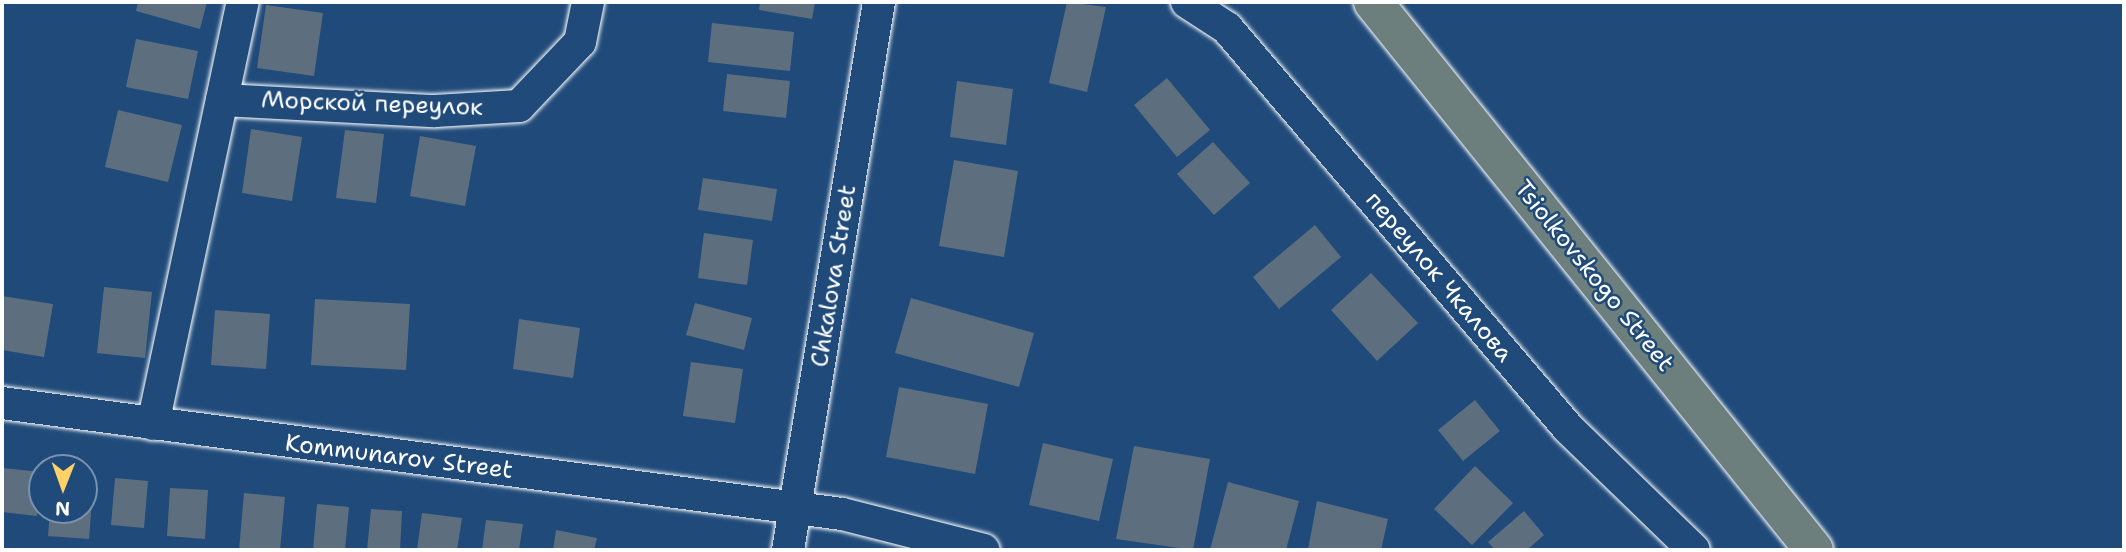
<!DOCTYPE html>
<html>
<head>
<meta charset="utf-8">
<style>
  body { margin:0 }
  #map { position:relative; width:2126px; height:552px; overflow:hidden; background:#1f4a7a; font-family:"Shantell Sans",sans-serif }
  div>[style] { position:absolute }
  .building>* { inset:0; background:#5d6f7e }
  .roads { filter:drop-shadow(0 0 2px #fff) drop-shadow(0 0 2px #fff) }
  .minor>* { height:32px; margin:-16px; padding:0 16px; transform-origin:16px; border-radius:16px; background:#1f4a7a }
  .primary>* { height:38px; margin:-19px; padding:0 19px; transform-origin:19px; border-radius:19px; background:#6c7f7c }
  span { translate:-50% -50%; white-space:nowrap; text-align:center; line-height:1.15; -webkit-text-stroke:5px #1f4a7a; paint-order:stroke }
  .street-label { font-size:24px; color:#fff }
  .frame { position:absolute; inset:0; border:4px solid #fff; pointer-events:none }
  .north { position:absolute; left:28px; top:454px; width:70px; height:70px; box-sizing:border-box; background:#1f4a7a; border:2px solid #7992af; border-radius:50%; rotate:181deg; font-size:19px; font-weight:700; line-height:28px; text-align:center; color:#fff }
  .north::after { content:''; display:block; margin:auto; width:24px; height:32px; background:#ffd166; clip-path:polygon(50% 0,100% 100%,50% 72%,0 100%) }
</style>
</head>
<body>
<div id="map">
  <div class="building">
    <i style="clip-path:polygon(138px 2px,207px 2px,200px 29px,136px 11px)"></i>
    <i style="clip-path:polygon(760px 2px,815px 2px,812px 19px,759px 10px)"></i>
    <i style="clip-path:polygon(1067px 2px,1106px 7px,1087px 92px,1049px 83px)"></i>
    <i style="clip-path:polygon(266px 5px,323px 13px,314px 76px,257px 68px)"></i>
    <i style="clip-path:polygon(712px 23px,794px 32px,790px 71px,708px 62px)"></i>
    <i style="clip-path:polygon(136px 39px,198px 51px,188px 99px,126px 87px)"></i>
    <i style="clip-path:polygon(727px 74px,790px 81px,786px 118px,723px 111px)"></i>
    <i style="clip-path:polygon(1167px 78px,1210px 130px,1177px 157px,1134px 105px)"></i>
    <i style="clip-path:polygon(957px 81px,1013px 89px,1006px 145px,950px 137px)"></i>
    <i style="clip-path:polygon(118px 110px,182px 125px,168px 182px,105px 167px)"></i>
    <i style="clip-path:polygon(251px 129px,302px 137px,292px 201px,242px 193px)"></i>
    <i style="clip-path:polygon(345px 130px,384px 134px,376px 203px,336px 198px)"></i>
    <i style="clip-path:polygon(420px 136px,476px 146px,465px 206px,410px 196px)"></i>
    <i style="clip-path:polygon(1213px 142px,1250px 183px,1214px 215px,1177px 174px)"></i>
    <i style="clip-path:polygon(954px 160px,1018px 171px,1004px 257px,939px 246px)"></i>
    <i style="clip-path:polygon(703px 178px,777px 189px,772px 221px,698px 210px)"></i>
    <i style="clip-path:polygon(1315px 225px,1341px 257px,1279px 309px,1253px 277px)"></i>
    <i style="clip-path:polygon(704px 233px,753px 240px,747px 285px,698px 278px)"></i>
    <i style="clip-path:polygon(1371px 273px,1418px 323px,1377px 361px,1331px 310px)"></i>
    <i style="clip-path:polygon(104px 287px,152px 292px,145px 358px,97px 353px)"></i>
    <i style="clip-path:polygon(2px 296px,53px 304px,44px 357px,2px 350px)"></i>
    <i style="clip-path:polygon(911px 298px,1034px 333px,1019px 387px,895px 353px)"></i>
    <i style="clip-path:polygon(315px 299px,410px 304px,406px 370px,311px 365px)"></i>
    <i style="clip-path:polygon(695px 303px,752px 318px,744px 350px,686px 335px)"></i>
    <i style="clip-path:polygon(215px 310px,270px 314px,266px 369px,211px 365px)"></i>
    <i style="clip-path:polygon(519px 319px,580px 328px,573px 378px,513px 369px)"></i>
    <i style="clip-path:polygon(691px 362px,743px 369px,735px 423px,683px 416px)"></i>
    <i style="clip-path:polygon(899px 387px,988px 404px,975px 474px,886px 457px)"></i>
    <i style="clip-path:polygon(1475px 400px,1500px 431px,1463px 461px,1438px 430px)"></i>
    <i style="clip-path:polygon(1043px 443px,1113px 459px,1099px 521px,1029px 505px)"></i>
    <i style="clip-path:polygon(1134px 446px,1210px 459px,1193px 550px,1116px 539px)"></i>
    <i style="clip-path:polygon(1475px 466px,1513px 503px,1472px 545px,1434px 509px)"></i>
    <i style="clip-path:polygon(2px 468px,41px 472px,37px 516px,2px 512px)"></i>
    <i style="clip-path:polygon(84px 476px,94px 476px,89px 539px,48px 536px,50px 510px,84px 510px)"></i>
    <i style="clip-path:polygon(115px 478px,148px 481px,144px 528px,111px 525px)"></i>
    <i style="clip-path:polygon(1228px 482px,1299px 501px,1286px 550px,1210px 550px)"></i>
    <i style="clip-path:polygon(170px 488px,208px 490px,205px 539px,167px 536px)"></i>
    <i style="clip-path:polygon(244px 493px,285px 497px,280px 550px,239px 550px)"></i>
    <i style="clip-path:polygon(1317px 501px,1388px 519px,1381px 550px,1308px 550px)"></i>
    <i style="clip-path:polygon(317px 504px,349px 507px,345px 550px,313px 550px)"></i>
    <i style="clip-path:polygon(371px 509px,402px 511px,400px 550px,367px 550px)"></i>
    <i style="clip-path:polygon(1524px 511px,1544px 535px,1527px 550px,1495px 550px,1488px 542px)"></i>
    <i style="clip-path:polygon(422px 513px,462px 518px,457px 550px,417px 550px)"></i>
    <i style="clip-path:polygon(486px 520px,523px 524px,519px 550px,482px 550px)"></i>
    <i style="clip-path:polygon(556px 530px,597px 538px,594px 550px,553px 550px)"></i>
  </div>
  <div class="roads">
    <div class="minor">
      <i style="left:1187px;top:2px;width:48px;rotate:33deg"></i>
      <i style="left:1227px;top:28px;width:526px;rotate:49.55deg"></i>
      <i style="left:1568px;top:428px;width:175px;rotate:44.1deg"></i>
      <i style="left:222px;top:100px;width:213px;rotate:3deg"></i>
      <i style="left:435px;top:111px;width:84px;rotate:-3.4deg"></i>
      <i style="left:519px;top:106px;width:88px;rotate:-46.4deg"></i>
      <i style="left:580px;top:42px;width:41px;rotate:-78.7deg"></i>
      <i style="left:2px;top:403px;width:847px;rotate:7.53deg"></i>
      <i style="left:842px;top:514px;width:146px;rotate:14.2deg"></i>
      <i style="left:153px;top:424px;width:431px;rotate:-78deg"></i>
      <i style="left:788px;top:550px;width:556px;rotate:-80.57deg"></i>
    </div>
    <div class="primary">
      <i style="left:1373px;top:2px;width:703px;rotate:51.17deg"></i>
    </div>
  </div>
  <div class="street-label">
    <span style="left:372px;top:104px;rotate:2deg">Морской переулок</span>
    <span style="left:834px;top:276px;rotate:-81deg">Chkalova Street</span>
    <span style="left:1594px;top:276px;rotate:51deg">Tsiolkovskogo Street</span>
    <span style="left:1439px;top:277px;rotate:50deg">переулок Чкалова</span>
    <span style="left:399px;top:457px;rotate:7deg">Kommunarov Street</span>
  </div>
  <div class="frame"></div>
  <div class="north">N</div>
</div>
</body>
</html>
